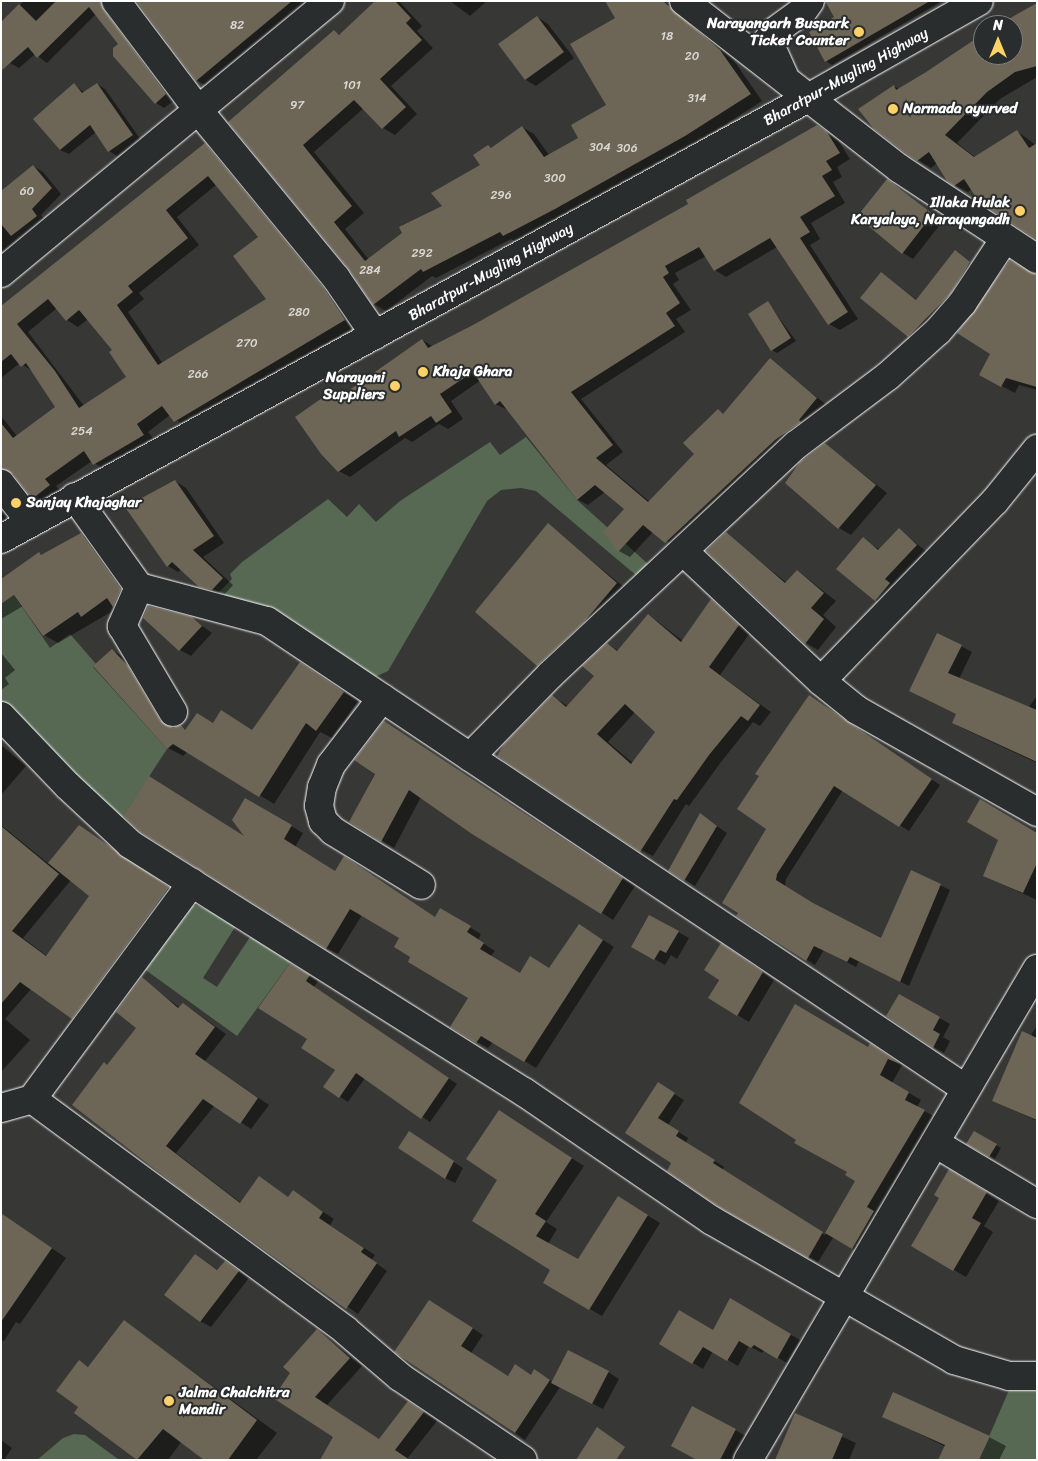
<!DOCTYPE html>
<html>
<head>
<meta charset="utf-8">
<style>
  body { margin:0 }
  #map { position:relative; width:1038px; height:1461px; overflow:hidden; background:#373836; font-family:Sriracha,sans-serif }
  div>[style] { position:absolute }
  .green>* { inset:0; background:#576953 }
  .shadow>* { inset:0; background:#0007 }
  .building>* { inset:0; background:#6d6555 }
  .roads { filter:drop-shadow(0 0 1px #fff) drop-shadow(0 0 1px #fff) }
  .minor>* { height:28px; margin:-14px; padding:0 14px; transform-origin:14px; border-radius:14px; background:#2a2d2e }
  .major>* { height:28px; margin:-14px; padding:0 14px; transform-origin:14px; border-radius:14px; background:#2a2d2e }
  .dots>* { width:14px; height:14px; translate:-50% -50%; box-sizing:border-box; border:2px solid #2a2d2e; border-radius:50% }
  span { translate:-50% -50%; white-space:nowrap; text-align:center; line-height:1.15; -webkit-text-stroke:4px #2a2d2e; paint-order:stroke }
  .number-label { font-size:12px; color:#dad8d4 }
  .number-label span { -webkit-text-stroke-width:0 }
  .poi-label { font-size:15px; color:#fff; font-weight:700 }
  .right { translate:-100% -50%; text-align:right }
  .left { translate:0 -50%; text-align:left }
  .street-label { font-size:15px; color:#fff }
  .frame { position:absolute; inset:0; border:2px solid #fff; pointer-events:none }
  .north { position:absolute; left:973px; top:15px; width:50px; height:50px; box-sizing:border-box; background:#2a2d2e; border:1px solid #7f8182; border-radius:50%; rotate:0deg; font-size:14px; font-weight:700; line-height:20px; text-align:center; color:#fff }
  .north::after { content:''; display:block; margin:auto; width:18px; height:22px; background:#ffd166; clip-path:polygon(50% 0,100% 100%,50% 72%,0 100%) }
</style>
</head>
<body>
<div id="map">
  <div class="green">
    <i style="clip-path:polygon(526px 437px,577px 500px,648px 564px,637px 576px,536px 491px,521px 488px,501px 490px,487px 501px,388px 671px,377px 676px,363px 676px,215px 596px,232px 579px,230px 574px,242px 562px,328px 499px,347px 517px,359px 504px,376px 522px,400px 501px,490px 442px,500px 455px)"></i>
    <i style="clip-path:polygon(14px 595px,50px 648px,70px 634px,96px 664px,93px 667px,167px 749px,120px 821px,1px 706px,1px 604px)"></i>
    <i style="clip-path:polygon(197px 905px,237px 924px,203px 978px,217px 987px,252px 934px,292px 960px,237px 1036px,140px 966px,188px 907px)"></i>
    <i style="clip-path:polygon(1037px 1388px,1037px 1460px,979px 1460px,1009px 1390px)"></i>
    <i style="clip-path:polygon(74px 1434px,85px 1435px,118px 1459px,37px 1460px,63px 1438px)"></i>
  </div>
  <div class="shadow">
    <i style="clip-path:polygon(24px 1px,112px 1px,175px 100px,164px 108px,156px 103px,120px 44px,96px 14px,47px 63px,35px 54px,19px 68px,10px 63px,1px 24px)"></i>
    <i style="clip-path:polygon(190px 1px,316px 1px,292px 20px,287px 18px,205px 85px,196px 80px)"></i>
    <i style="clip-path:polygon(377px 1px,399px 1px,422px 26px,417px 31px,433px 48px,391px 86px,417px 114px,395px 135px,383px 128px,364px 108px,314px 152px,364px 213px,345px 229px,369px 260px,444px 206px,482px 166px,492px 149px,522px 127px,534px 134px,549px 155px,579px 138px,607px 105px,617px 18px,605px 1px,664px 1px,732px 58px,762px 101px,698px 142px,568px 215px,516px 242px,511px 239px,436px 278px,432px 276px,386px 311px,374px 304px,349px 267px,230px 122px,334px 32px,340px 35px)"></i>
    <i style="clip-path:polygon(450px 1px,487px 1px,470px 16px)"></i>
    <i style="clip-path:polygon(837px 1px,942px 1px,832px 65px,826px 61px)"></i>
    <i style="clip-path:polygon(1037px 4px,1037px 77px,1000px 99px,957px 143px,975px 157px,1017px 131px,1037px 146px,1037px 240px,980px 201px,972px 189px,968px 192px,954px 185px,937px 163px,931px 168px,918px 160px,894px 86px,899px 89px,983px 36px,983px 55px,1013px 55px,1013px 25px,1000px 25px)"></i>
    <i style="clip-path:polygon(537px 17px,548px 24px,574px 58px,536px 86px,526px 80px,500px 44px)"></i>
    <i style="clip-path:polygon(97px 84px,105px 89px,141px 140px,117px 156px,109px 151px,96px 132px,69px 154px,60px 150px,74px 85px,85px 93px)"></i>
    <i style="clip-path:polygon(817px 126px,838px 140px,850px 159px,837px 167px,842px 177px,833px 182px,845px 203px,811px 223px,820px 239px,810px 245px,858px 319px,840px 330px,829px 324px,777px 247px,726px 277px,715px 270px,706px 256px,675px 273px,679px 280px,673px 284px,691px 310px,676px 319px,685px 332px,581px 399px,623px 452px,606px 465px,650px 502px,696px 454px,718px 411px,724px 414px,770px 360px,828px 406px,677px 548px,653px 532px,630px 557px,619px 551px,626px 509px,605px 492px,588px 505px,577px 499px,508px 410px,495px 404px,481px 380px,451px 401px,463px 419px,448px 429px,439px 424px,412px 442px,405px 438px,350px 477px,339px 471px,333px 393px,341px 397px,422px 340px,434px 347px,473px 326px,690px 204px)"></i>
    <i style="clip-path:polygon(evenodd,205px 144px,217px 151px,335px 296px,356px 326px,187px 428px,170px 415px,148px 432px,156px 442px,106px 471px,92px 461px,56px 486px,61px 492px,45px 505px,33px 498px,15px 476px,4px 478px,1px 484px,1px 416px,17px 436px,57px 407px,34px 372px,20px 363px,1px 378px,1px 310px,205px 144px,216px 185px,260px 237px,268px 299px,163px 364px,128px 312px,144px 299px,139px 293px,199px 245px,177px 217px,216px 185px,205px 144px,57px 308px,67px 320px,78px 327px,88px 319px,114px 350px,128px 377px,84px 406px,28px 332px,57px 308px)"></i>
    <i style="clip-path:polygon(33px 166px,43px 172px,61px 194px,41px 215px,46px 221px,1px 254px,1px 192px)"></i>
    <i style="clip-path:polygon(887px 181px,943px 221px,913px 259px,903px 253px)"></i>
    <i style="clip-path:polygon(956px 252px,975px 267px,919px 342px,909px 336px,881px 273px,917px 300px)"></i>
    <i style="clip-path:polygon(1037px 276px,1037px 390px,1019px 385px,1015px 393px,981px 375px)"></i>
    <i style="clip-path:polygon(768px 303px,796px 341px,777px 353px,772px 350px)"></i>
    <i style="clip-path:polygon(825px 444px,887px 493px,851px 535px,839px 528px)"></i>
    <i style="clip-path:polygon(175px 481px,186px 488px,224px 543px,203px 557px,233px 585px,223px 596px,200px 586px,182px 569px,178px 572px,168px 566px)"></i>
    <i style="clip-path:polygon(1px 500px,16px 521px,1px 529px)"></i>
    <i style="clip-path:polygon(548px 525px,625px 588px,547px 670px,538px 665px)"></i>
    <i style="clip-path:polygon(899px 530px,926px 551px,894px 585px,899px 590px,886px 606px,876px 600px,863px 539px,880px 550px)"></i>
    <i style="clip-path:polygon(81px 534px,95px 542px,135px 598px,58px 643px,44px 635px,23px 606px,1px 619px,1px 579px,39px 554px,43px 556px)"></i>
    <i style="clip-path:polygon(726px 534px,787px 583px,798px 571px,836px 601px,823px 615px,836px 627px,818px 650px,806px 643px,707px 551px)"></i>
    <i style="clip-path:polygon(evenodd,711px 601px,750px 633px,720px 675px,771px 712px,760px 726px,753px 722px,721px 762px,689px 806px,686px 804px,653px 856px,641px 850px,553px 697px,568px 706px,595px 676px,608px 644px,619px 651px,649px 615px,683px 641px,711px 601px,635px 712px,657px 732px,633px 763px,608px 742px,635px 712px)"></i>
    <i style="clip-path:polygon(191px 618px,212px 633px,191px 656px,180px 650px)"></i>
    <i style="clip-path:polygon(961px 646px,972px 652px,959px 679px,1028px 708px,1037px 696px,1037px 763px,964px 729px,953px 723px,957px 714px,921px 697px)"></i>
    <i style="clip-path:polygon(112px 650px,127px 659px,142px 676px,172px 727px,187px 730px,213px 724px,253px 731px,301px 664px,358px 701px,332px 738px,320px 732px,274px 804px,188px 751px,183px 756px,168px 748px)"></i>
    <i style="clip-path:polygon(1px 653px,15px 670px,5px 678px,9px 684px,1px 690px)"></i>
    <i style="clip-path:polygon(818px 702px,940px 785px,909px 831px,843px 790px,786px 879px,785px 886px,833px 916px,882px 940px,912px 872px,950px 890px,909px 986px,859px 961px,856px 967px,824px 950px,815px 965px,738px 916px,768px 828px)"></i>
    <i style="clip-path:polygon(396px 730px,635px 886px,613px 920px,421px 797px,394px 848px,351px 822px)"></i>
    <i style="clip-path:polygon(1px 745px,26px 766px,1px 795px)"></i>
    <i style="clip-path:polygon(246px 799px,303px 833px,295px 847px,336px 872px,356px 865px,436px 918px,441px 910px,481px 934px,478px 940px,495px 951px,491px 956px,520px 974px,549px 969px,591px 932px,614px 947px,536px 1068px,493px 1042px,488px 1048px,477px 1042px,470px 998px,412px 956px,401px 938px,362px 915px,338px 954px,326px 948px,248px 840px)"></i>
    <i style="clip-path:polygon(701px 815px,727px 833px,695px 886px,670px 870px)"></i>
    <i style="clip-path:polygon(evenodd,1px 825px,49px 864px,79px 827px,180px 895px,84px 1024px,32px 988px,5px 1019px,30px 1040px,1px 1072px,1px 825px,71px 880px,91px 895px,47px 956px,23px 938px,71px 880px)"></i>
    <i style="clip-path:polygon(1037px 834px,1037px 900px,984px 876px)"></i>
    <i style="clip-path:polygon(650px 916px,689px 938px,677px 959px,671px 955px,665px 965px,633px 947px)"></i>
    <i style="clip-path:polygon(733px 952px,774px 980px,749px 1022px,709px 998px)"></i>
    <i style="clip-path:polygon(299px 970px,318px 981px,314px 987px,457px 1084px,430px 1122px,365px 1078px,348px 1102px,325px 1087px,337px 1069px,308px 1039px)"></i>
    <i style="clip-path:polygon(142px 979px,180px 1008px,183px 1004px,194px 1011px,226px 1034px,205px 1061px,269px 1105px,251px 1129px,215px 1105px,176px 1153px,241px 1203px,289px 1198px,293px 1192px,334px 1219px,330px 1225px,375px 1255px,372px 1260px,387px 1271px,358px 1314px,184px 1190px,107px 1066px,138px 1028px)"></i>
    <i style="clip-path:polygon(899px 995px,950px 1024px,943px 1037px,950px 1041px,944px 1053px,933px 1047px)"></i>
    <i style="clip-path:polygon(1037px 1025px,1037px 1121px,993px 1101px)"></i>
    <i style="clip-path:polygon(868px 1048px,882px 1052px,902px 1065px,892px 1083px,921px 1100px,917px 1107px,937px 1118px,864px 1255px,833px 1238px,818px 1262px,720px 1206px,673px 1163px,627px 1133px,668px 1090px,684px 1100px,668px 1125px,688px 1138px,686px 1143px,724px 1167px,722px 1170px,825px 1235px,857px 1181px)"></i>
    <i style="clip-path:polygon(511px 1119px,584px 1166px,546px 1222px,557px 1229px,548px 1244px,578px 1261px,631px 1205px,660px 1223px,602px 1316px,544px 1283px,552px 1269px,499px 1179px)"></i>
    <i style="clip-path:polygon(975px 1132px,1001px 1148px,995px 1159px,968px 1143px)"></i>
    <i style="clip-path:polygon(419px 1139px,463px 1168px,455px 1183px,445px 1178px)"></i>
    <i style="clip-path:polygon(949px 1171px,999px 1201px,984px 1226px,993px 1232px,966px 1277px,913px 1246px,941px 1198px)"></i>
    <i style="clip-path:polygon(1px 1213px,66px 1258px,20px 1324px,16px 1322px,4px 1341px,1px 1340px)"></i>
    <i style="clip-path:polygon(195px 1255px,218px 1270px,225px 1262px,249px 1278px,211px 1327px,200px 1321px)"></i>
    <i style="clip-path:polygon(731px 1300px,800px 1340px,787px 1363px,764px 1350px,762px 1353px,749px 1346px,738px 1366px,713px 1351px,703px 1369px,661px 1344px,713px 1331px)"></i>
    <i style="clip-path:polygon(440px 1307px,483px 1335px,471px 1353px,508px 1377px,545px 1377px,553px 1382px,608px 1372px,619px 1379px,603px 1409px,560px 1387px,525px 1440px,396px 1351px)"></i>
    <i style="clip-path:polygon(124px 1321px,277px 1433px,256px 1460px,206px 1460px,182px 1441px,168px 1460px,139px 1460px,76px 1413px,80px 1407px,79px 1361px,89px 1367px)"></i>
    <i style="clip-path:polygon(317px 1330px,362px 1366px,327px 1405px,379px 1440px,421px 1410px,437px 1421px,407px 1459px,335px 1437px,291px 1373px)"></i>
    <i style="clip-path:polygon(795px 1415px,856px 1443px,849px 1460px,777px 1460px)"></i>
    <i style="clip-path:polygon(883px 1416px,989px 1437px,1006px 1446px,999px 1460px,950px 1460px,946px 1447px)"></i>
    <i style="clip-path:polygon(735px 1430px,746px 1436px,733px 1460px,698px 1460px)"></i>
    <i style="clip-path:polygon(1px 1440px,12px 1448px,4px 1460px,1px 1460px)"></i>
  </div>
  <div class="building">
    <i style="clip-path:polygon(56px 1px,101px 1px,104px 10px,166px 94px,155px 104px,113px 56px,113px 48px,118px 44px,89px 7px,37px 58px,28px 47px,1px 71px,1px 22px,19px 4px,36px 21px)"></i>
    <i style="clip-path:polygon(136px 1px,292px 1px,196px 81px)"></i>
    <i style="clip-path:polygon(375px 1px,395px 1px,411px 18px,406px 23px,422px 40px,380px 79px,406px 107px,382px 129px,354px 100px,303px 145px,352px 206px,334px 222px,365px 261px,402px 233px,399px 227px,442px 206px,431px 193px,480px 165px,473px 155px,488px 145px,491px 148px,522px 126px,544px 157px,578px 138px,571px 125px,606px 105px,570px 44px,615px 18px,605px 1px,663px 1px,720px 50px,751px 94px,685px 136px,555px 209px,503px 236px,500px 232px,423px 272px,421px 269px,373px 305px,348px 268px,228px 122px,334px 30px,339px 35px)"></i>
    <i style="clip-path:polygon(825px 1px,930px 1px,825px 62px,809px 32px,834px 17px)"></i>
    <i style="clip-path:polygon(1037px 3px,1037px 66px,1015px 72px,987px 92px,945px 135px,974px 157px,1017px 130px,1029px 148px,1037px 143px,1037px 240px,979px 202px,964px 179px,954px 186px,947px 181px,929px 152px,917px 161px,909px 156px,874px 129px,858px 109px,894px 85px,896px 90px,926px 72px,983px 34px,983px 55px,1013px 55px,1013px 25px,998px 25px)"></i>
    <i style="clip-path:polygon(537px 16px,564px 52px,525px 80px,498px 44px)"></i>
    <i style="clip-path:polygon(74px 83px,82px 93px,97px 83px,133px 135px,108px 152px,90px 125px,60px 150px,33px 119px)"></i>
    <i style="clip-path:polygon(817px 125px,827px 132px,840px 153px,826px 161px,832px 170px,822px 176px,835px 196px,800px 217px,810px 232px,800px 238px,848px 312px,828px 325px,770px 238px,714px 271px,699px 247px,665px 266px,669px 273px,663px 277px,680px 303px,666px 313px,675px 326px,571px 392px,613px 445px,596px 458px,648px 502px,694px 454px,683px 443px,718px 409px,723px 414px,770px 358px,817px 398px,799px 420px,801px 422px,775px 440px,665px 543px,643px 525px,618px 552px,603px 532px,624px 509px,595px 485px,577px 500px,500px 401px,495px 405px,473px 372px,440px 394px,452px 412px,436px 423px,431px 416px,399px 437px,396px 431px,338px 472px,321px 454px,295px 417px,332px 391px,338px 398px,422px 339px,428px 348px,473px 325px,688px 204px,686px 200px)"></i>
    <i style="clip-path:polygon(evenodd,205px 143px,323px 287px,345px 320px,174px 422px,162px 406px,137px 424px,144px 435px,93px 465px,84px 451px,45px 479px,50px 485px,32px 499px,13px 474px,1px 469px,1px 423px,13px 438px,55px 407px,26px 363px,21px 367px,11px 354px,1px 362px,1px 306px,205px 143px,208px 176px,258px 237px,233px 256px,266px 299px,158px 365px,117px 305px,133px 292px,128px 286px,188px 238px,166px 210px,208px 176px,205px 143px,48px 299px,66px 321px,79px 310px,112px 350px,109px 352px,126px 377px,79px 408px,55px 371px,17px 324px,48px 299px)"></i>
    <i style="clip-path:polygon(33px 165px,52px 188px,32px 209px,37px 216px,11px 236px,1px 224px,1px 191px)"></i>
    <i style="clip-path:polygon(887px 179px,933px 214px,902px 254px,866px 224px,868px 221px,859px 214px)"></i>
    <i style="clip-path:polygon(955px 250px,970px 262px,951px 293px,908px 337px,860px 298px,881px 272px,916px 300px)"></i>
    <i style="clip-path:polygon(1010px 260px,1037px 275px,1037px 387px,1006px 378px,1001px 387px,979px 375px,990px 354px,957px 333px)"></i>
    <i style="clip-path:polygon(768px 301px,791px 338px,771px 351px,748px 314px)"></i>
    <i style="clip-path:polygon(825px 443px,876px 485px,838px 529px,785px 483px,800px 462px)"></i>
    <i style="clip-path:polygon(175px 480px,214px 536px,193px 550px,223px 578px,212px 590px,199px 587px,172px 562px,167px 567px,125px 507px)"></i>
    <i style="clip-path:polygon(548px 523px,617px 583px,584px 622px,537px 666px,475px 612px)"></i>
    <i style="clip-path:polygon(899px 528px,917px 545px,885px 579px,890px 583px,875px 601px,836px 569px,863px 537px,878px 550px)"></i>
    <i style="clip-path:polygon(726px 532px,785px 583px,797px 570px,824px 593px,811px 608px,824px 619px,805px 644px,706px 551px)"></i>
    <i style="clip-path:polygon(81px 533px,121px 589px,113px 607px,107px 598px,81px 617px,78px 612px,43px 636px,14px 595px,1px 604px,1px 579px,39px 552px,41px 555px)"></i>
    <i style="clip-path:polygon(evenodd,711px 599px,739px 625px,709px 667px,760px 705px,748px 721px,741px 716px,709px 755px,677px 800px,674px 799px,640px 852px,497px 756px,504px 744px,552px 695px,566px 707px,594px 676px,582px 666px,607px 643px,617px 651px,648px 614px,681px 642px,711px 599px,625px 704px,655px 732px,631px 764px,597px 734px,625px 704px)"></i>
    <i style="clip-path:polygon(148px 606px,192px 617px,202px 626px,179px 651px,143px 618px)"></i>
    <i style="clip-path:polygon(937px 633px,962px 645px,948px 673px,1037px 710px,1037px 762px,952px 723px,956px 714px,909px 691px)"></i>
    <i style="clip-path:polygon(112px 649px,128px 666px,160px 720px,173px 728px,181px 725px,185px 730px,197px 713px,213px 723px,221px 710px,252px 730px,300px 662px,344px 692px,316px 731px,306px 723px,259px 797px,173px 744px,167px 749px,93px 666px)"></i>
    <i style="clip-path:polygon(809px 695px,932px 779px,899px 827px,834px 786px,777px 874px,776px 880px,813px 903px,881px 938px,911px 870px,941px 884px,900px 982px,850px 957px,847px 962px,814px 946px,806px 961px,736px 916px,738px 913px,722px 903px,766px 829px,737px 809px,759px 776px,755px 774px)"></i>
    <i style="clip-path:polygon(384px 721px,623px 878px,601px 914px,472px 834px,409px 790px,381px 842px,349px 822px,375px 774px,354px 760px)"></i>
    <i style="clip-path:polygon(149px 776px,244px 836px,232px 820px,245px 798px,292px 825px,284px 839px,335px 871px,344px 856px,435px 917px,440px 908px,471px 926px,467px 932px,484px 943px,480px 949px,520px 973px,530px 956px,549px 968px,579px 924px,603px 940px,524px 1062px,481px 1036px,476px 1043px,450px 1027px,468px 998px,408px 962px,410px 957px,394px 947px,399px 938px,350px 909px,326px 949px,140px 832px,123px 816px)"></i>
    <i style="clip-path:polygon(980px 799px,1037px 833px,1037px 863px,1023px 893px,983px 876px,998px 840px,967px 822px)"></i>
    <i style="clip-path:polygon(700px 813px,717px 826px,684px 881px,668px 871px)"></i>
    <i style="clip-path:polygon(79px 825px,169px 887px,72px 1019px,20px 982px,1px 1004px,1px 826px,59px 874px,12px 931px,46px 956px,89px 896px,48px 863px)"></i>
    <i style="clip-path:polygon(649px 915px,679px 931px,666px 953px,660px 950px,654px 960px,631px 947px)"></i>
    <i style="clip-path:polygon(721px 943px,763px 972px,737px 1016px,708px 998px,719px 980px,704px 970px)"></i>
    <i style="clip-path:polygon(290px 963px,310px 975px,306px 981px,449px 1078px,421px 1119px,356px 1073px,339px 1098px,323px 1087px,335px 1070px,301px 1048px,307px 1039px,258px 1008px)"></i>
    <i style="clip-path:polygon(142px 977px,178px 1008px,183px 1003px,215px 1027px,195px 1054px,258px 1098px,240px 1124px,203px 1099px,166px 1146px,240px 1203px,259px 1176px,288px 1197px,293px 1190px,323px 1212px,319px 1218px,364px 1248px,361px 1252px,377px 1263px,346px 1309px,183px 1191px,72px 1105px,104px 1062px,107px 1065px,136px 1028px,116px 1012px)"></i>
    <i style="clip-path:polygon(899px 994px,940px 1017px,933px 1030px,940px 1034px,933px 1048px,886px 1016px)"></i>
    <i style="clip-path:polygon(795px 1004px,868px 1047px,870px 1043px,900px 1064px,888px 1059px,880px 1075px,909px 1092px,905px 1100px,925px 1110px,867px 1207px,874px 1211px,852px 1249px,825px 1233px,855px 1181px,845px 1175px,847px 1172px,794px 1143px,796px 1140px,739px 1103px)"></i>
    <i style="clip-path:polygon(1022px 1031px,1037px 1038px,1037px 1120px,992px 1101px)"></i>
    <i style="clip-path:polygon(658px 1082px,675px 1093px,658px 1118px,679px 1131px,676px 1136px,715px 1160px,713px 1163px,823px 1232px,808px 1258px,719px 1207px,667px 1171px,671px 1163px,625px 1133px)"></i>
    <i style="clip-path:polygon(499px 1110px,572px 1158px,535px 1214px,546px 1221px,536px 1236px,578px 1259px,618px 1196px,648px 1215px,589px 1310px,543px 1283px,550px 1270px,472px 1221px,497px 1180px,466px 1159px)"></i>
    <i style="clip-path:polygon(409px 1131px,454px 1161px,445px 1179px,398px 1148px)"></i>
    <i style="clip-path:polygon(974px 1131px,997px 1144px,989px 1157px,966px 1144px)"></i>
    <i style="clip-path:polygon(949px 1169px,987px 1192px,972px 1218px,981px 1223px,953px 1271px,911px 1246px,939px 1198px,934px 1195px)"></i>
    <i style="clip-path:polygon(1px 1213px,52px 1248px,1px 1322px)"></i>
    <i style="clip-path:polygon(195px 1254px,217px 1270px,225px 1261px,239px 1271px,200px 1322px,164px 1295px)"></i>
    <i style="clip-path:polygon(730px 1298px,791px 1334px,777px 1359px,754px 1345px,751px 1348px,739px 1341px,727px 1361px,703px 1347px,692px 1364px,659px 1344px,679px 1310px,713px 1330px)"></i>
    <i style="clip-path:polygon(429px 1300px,473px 1328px,461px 1346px,508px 1376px,515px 1364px,531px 1375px,534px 1369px,550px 1380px,515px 1433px,394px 1352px)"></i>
    <i style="clip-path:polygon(124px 1320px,257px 1420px,228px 1460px,204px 1460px,163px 1429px,137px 1460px,74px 1413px,78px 1407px,56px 1391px,79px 1360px,88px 1367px)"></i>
    <i style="clip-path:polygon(317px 1329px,350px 1358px,315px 1397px,379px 1439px,408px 1401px,424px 1412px,395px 1450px,410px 1460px,320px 1460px,333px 1437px,273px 1398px,290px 1373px,283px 1367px)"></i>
    <i style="clip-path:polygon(568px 1350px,609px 1371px,592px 1404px,551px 1383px)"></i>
    <i style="clip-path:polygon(893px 1392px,990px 1436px,979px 1460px,938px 1460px,945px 1445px,882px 1417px)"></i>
    <i style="clip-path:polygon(692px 1406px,736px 1429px,720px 1460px,697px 1460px,671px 1446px)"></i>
    <i style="clip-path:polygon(795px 1413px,843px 1434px,832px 1460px,775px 1460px)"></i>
    <i style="clip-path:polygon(597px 1427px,625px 1447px,616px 1460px,576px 1460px)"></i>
  </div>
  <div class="roads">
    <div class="minor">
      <i style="left:116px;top:1px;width:136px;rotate:53deg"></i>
      <i style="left:198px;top:110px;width:217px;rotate:50.6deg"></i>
      <i style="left:336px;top:278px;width:69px;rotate:55.6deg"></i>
      <i style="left:684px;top:1px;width:274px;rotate:37.9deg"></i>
      <i style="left:900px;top:169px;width:164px;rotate:33.3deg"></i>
      <i style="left:784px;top:76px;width:39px;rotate:-114deg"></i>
      <i style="left:768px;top:40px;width:11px;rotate:-52deg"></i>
      <i style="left:775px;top:31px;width:34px;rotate:-36deg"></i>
      <i style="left:803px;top:11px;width:12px;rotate:-55deg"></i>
      <i style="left:1px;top:273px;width:427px;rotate:-39.6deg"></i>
      <i style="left:1px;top:484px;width:49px;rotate:52.4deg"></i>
      <i style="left:75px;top:497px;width:110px;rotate:54.6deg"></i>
      <i style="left:139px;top:587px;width:132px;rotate:14.9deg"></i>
      <i style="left:267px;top:621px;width:841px;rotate:33.8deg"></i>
      <i style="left:683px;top:551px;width:190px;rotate:43.3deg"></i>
      <i style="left:821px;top:681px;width:46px;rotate:38.9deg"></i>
      <i style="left:857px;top:710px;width:207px;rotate:29.5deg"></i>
      <i style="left:139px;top:587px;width:43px;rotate:113.6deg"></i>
      <i style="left:122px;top:626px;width:100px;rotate:59.3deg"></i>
      <i style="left:821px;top:681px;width:250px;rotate:-46deg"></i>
      <i style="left:995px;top:501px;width:67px;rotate:-51.1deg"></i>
      <i style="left:382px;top:698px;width:84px;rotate:127.3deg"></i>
      <i style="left:331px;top:765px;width:24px;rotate:112deg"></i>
      <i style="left:322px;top:787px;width:19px;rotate:99deg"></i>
      <i style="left:319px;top:806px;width:16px;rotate:75deg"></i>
      <i style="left:323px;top:821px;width:14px;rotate:45deg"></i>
      <i style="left:333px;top:831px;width:103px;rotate:31.5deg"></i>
      <i style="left:1px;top:716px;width:97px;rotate:46.3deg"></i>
      <i style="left:68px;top:786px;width:85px;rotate:43.1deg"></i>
      <i style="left:130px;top:844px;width:466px;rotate:32.2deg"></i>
      <i style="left:524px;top:1092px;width:227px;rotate:34.4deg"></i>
      <i style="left:711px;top:1220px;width:280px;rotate:29.9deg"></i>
      <i style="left:954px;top:1360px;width:57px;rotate:16.2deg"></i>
      <i style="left:1009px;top:1376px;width:28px"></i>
      <i style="left:470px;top:757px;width:115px;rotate:-45.7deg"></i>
      <i style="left:550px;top:675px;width:337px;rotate:-43.1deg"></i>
      <i style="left:796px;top:445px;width:115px;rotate:-36.9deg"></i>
      <i style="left:888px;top:376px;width:67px;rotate:-42deg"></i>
      <i style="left:938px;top:331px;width:38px;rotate:-49deg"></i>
      <i style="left:963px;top:302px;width:74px;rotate:-56.5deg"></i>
      <i style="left:32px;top:1099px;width:389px;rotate:36.4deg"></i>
      <i style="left:345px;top:1330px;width:72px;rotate:40.5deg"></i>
      <i style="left:400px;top:1377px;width:148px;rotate:34deg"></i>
      <i style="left:1px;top:1108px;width:32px;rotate:-16deg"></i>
      <i style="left:32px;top:1099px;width:269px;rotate:-53.5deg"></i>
      <i style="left:935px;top:1143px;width:119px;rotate:30.9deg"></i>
      <i style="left:748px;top:1460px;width:570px;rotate:-59.52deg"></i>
    </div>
    <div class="major">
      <i style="left:1px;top:539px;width:922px;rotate:-28.65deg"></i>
      <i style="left:810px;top:97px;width:194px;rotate:-29.6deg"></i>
    </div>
  </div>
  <div class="dots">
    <i style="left:859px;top:32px;background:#ffd166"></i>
    <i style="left:893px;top:109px;background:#ffd166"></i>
    <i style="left:1020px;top:211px;background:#ffd166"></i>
    <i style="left:423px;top:372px;background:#ffd166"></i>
    <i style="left:395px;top:386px;background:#ffd166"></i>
    <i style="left:16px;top:503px;background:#ffd166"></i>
    <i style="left:169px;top:1401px;background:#ffd166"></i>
  </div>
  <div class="number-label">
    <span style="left:237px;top:26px">82</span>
    <span style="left:667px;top:37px">18</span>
    <span style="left:692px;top:57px">20</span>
    <span style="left:352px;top:86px">101</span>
    <span style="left:697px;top:99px">314</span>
    <span style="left:297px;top:106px">97</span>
    <span style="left:600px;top:148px">304</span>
    <span style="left:627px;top:149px">306</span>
    <span style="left:555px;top:179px">300</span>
    <span style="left:27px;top:192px">60</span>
    <span style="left:501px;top:196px">296</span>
    <span style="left:422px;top:254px">292</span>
    <span style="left:370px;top:271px">284</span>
    <span style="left:299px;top:313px">280</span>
    <span style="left:247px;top:344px">270</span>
    <span style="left:198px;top:375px">266</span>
    <span style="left:82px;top:432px">254</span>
  </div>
  <div class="poi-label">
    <span class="right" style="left:849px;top:32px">Narayangarh Buspark<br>Ticket Counter</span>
    <span class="left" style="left:903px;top:109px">Narmada ayurved</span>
    <span class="right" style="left:1010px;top:211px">Illaka Hulak<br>Karyalaya, Narayangadh</span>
    <span class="left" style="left:433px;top:372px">Khaja Ghara</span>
    <span class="right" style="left:385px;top:386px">Narayani<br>Suppliers</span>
    <span class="left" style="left:26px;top:503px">Sanjay Khajaghar</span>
    <span class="left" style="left:179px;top:1401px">Jalma Chalchitra<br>Mandir</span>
  </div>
  <div class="street-label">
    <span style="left:846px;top:77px;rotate:-29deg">Bharatpur-Mugling Highway</span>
    <span style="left:491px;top:272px;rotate:-29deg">Bharatpur-Mugling Highway</span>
  </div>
  <div class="frame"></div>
  <div class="north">N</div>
</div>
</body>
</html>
